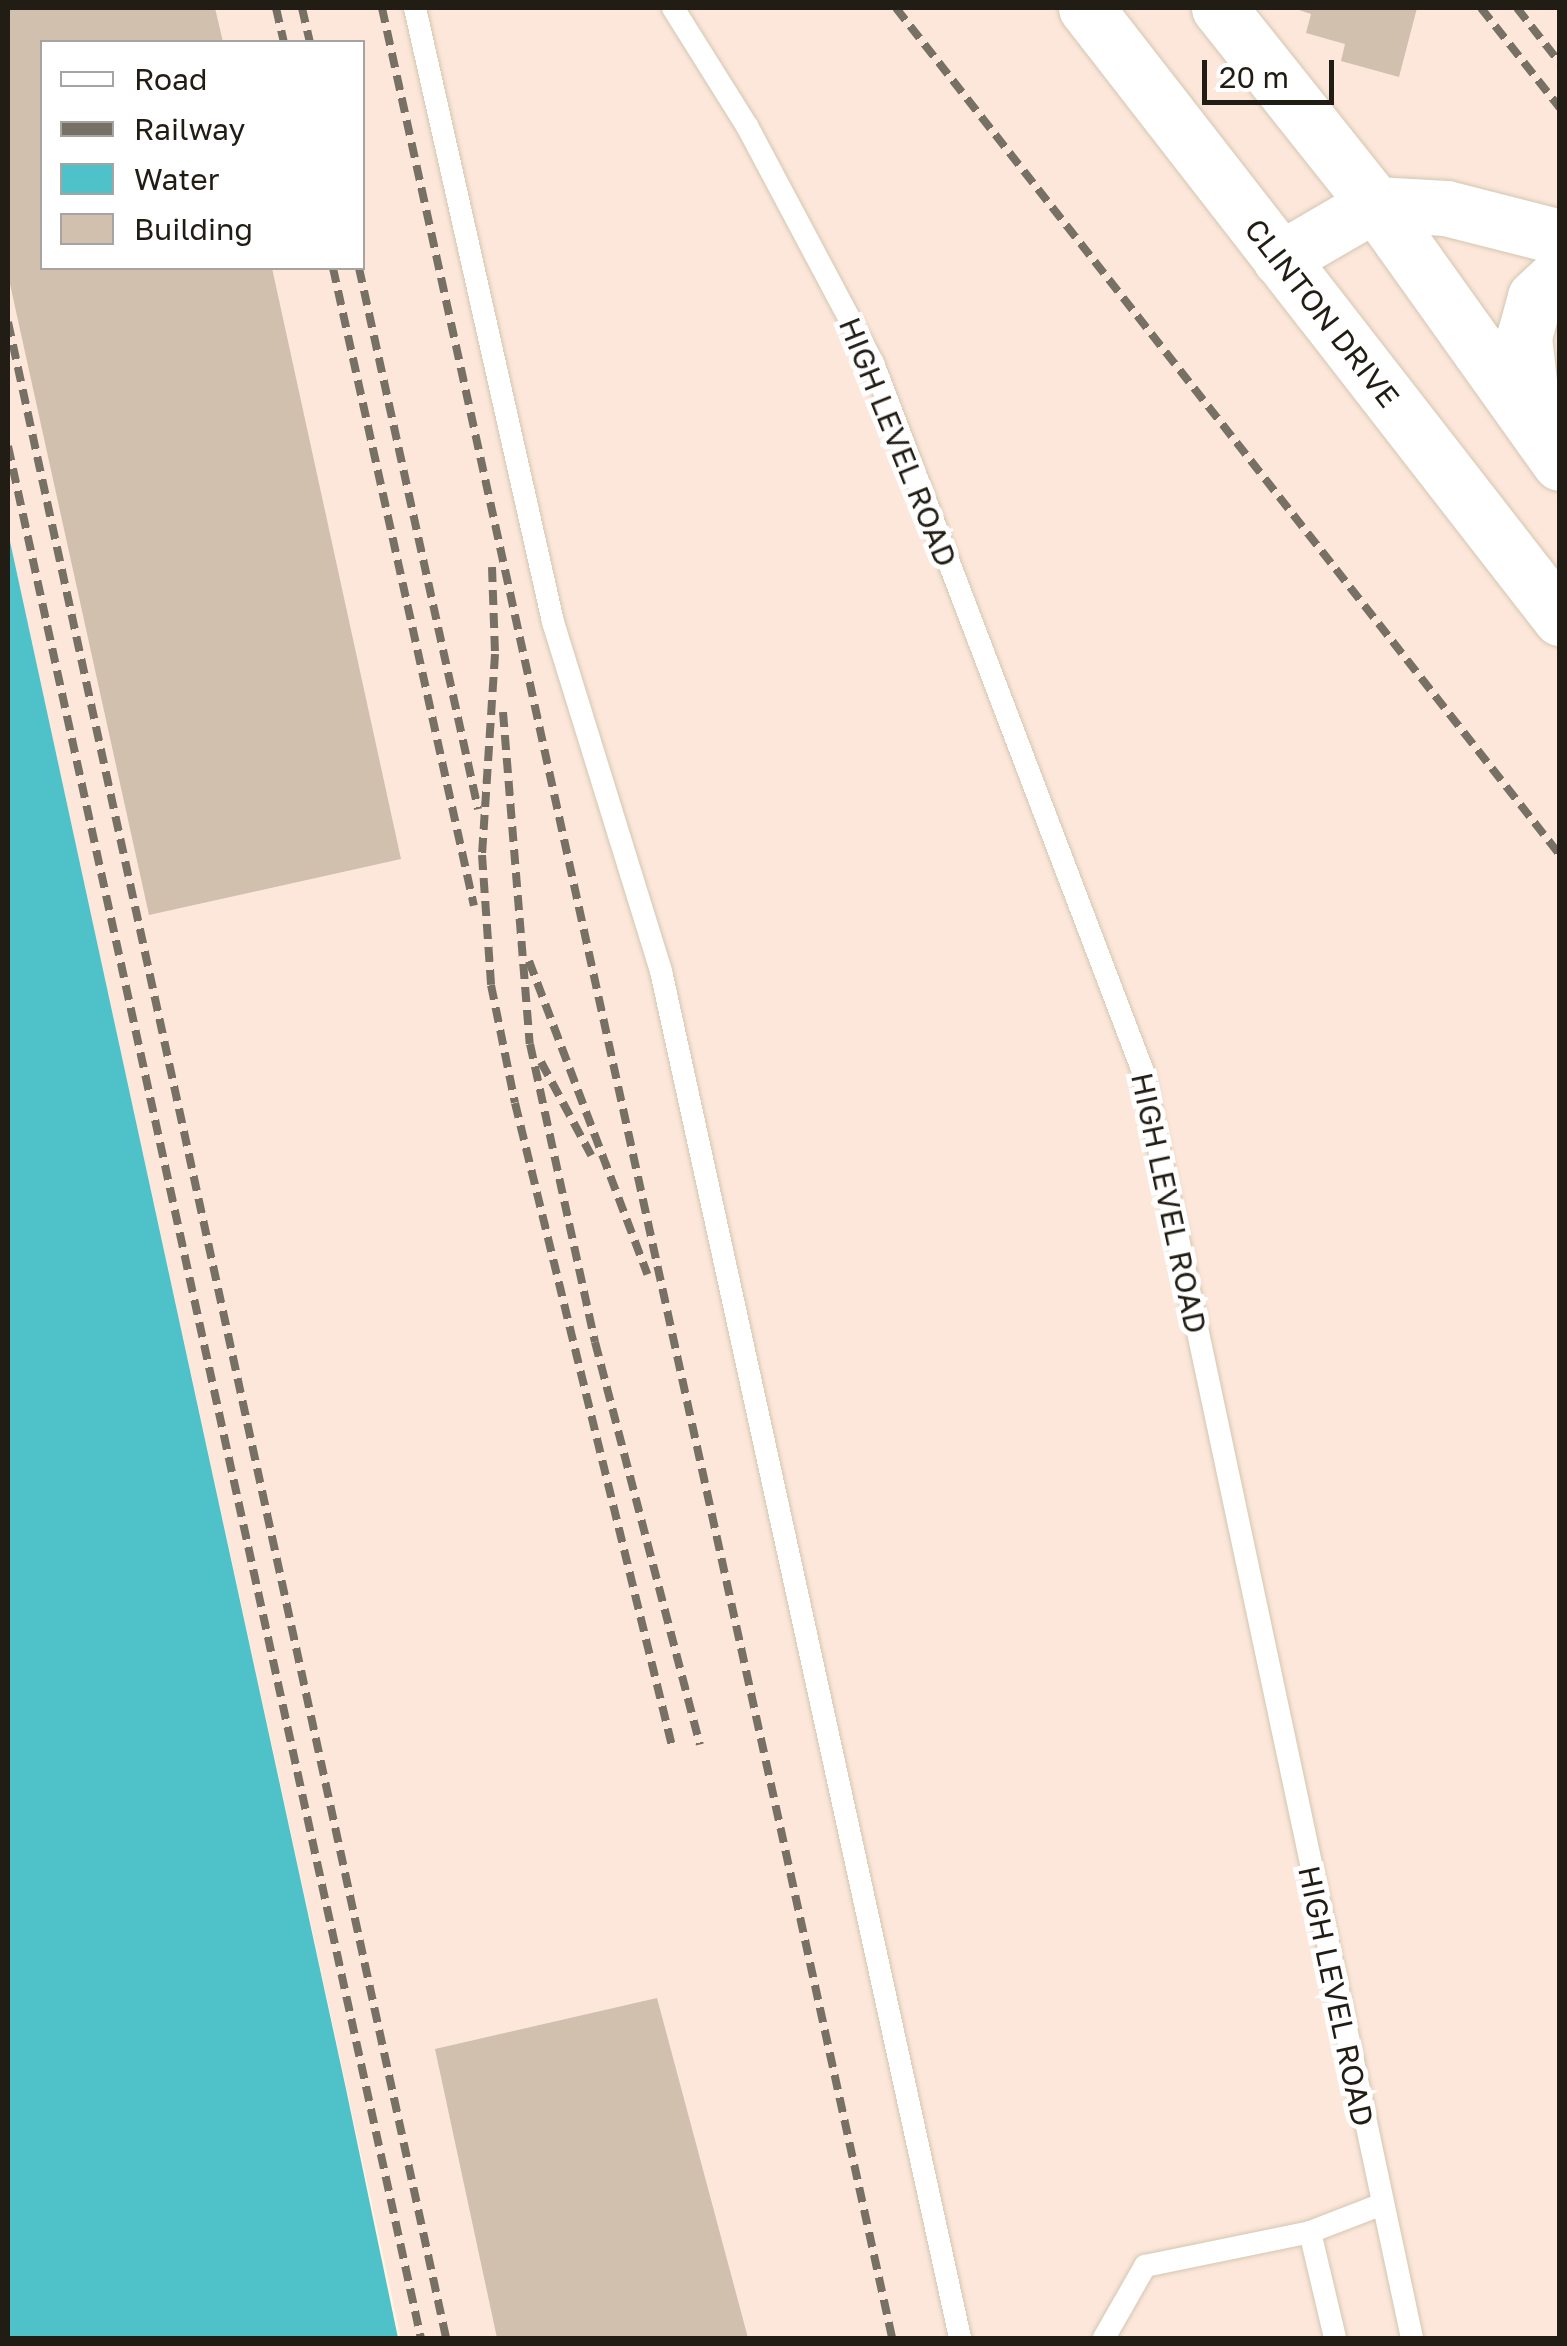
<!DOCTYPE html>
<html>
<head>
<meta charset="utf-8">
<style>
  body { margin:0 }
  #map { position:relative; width:1567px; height:2346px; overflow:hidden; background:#fef5e3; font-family:"Golos Text",sans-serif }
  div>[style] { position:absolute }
  .industrial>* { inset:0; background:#fde7da }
  .water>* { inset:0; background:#4fc1c8 }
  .building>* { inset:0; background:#d0c0ad }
  .roads { filter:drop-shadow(0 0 2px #d3c7b2) drop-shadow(0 0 2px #d3c7b2) }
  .lane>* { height:22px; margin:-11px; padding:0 11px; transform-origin:11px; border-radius:11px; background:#fff }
  .secondary>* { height:55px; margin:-27.5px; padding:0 27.5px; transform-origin:27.5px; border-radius:27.5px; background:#fff }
  .rail>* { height:8px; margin-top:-4px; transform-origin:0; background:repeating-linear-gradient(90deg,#777165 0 15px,transparent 0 23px) }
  span { translate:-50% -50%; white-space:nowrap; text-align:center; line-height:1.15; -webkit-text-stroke:10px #fff; paint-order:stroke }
  .street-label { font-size:30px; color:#211c14 }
  .frame { position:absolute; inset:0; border:10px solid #211c14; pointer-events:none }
  .legend { position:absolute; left:40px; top:40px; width:325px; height:230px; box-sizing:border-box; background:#fff; border:2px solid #a6a4a1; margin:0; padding:12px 18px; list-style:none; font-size:30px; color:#211c14 }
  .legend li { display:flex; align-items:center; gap:20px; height:50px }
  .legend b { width:50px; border:2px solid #a6a4a1 }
  .scale { position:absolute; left:1202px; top:60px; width:132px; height:45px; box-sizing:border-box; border:5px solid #211c14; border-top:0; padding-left:12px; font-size:30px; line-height:35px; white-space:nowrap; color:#211c14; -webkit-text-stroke:8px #fff; paint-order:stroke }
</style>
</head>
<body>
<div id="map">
  <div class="industrial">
    <i style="clip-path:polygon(evenodd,8px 8px,1559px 8px,1559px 2338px,401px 2338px,8px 532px,8px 8px,42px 42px,362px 42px,362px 268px,42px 268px,42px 42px)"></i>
  </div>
  <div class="water">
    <i style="clip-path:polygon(8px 532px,346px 2089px,398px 2338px,8px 2338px)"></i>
  </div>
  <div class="building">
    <i style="clip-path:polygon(8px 8px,215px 8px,223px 42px,42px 42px,42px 268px,272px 268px,401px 859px,149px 915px,8px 275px)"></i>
    <i style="clip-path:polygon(1293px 8px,1417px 8px,1399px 77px,1341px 61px,1345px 44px,1306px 33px,1311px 14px)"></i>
    <i style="clip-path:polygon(657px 1998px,748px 2338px,497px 2338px,435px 2049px)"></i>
  </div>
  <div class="roads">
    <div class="lane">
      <i style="left:415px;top:8px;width:629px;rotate:77.33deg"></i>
      <i style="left:553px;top:622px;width:365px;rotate:72.8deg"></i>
      <i style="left:661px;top:971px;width:1399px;rotate:77.66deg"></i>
      <i style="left:673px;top:8px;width:139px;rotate:57.9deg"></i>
      <i style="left:747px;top:126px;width:268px;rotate:62deg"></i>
      <i style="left:873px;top:363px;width:756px;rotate:69.14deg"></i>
      <i style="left:1142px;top:1069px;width:1297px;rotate:77.99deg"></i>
      <i style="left:1310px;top:2232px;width:109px;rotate:76.7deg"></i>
      <i style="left:1104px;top:2338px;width:83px;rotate:-60.3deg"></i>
      <i style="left:1145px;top:2266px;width:168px;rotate:-11.6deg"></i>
      <i style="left:1310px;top:2232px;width:75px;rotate:-21.1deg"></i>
    </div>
    <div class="secondary">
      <i style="left:1086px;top:8px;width:773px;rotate:52.15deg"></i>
      <i style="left:1219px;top:8px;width:251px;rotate:51.5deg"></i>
      <i style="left:1375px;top:204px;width:318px;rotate:54.5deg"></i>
      <i style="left:1280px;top:259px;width:110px;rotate:-30.1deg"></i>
      <i style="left:1375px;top:204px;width:71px;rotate:3.2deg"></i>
      <i style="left:1446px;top:208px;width:118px;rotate:14.3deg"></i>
      <i style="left:1534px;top:425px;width:89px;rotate:-96.5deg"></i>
      <i style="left:1524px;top:337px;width:41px;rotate:-74.6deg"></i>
      <i style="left:1535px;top:297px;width:34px;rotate:-43deg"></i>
    </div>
  </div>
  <div class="rail">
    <i style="left:276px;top:8px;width:35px;rotate:77deg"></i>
    <i style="left:302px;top:8px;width:35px;rotate:77deg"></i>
    <i style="left:382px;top:8px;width:2385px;rotate:77.65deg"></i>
    <i style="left:896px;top:8px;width:1076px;rotate:51.91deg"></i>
    <i style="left:1481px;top:8px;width:127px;rotate:51.7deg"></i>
    <i style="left:1517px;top:8px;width:70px;rotate:52deg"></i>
    <i style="left:333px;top:268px;width:653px;rotate:77.54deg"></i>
    <i style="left:359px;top:268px;width:554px;rotate:77.59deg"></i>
    <i style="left:8px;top:322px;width:2063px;rotate:77.74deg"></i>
    <i style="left:8px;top:446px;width:1937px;rotate:77.69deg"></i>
    <i style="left:492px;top:567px;width:87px;rotate:88deg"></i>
    <i style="left:495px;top:654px;width:201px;rotate:93.7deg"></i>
    <i style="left:482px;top:855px;width:130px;rotate:86deg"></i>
    <i style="left:491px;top:985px;width:120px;rotate:78.5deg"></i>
    <i style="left:515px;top:1103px;width:666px;rotate:76.28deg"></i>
    <i style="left:503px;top:712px;width:333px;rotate:85.4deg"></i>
    <i style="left:530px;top:1044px;width:305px;rotate:77.7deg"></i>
    <i style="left:595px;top:1342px;width:416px;rotate:75.4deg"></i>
    <i style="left:529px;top:961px;width:335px;rotate:69.3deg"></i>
    <i style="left:541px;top:1062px;width:106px;rotate:61.7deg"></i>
  </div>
  <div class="street-label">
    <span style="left:1322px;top:313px;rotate:52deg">CLINTON DRIVE</span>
    <span style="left:898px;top:442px;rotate:68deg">HIGH LEVEL ROAD</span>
    <span style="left:1169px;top:1203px;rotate:78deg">HIGH LEVEL ROAD</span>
    <span style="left:1336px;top:1996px;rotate:78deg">HIGH LEVEL ROAD</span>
  </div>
  <div class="frame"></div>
  <ul class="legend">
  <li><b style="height:12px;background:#fff"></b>Road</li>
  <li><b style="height:12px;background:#777165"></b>Railway</li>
  <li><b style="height:28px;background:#4fc1c8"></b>Water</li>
  <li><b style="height:28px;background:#d0c0ad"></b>Building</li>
  </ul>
  <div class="scale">20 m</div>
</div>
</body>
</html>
